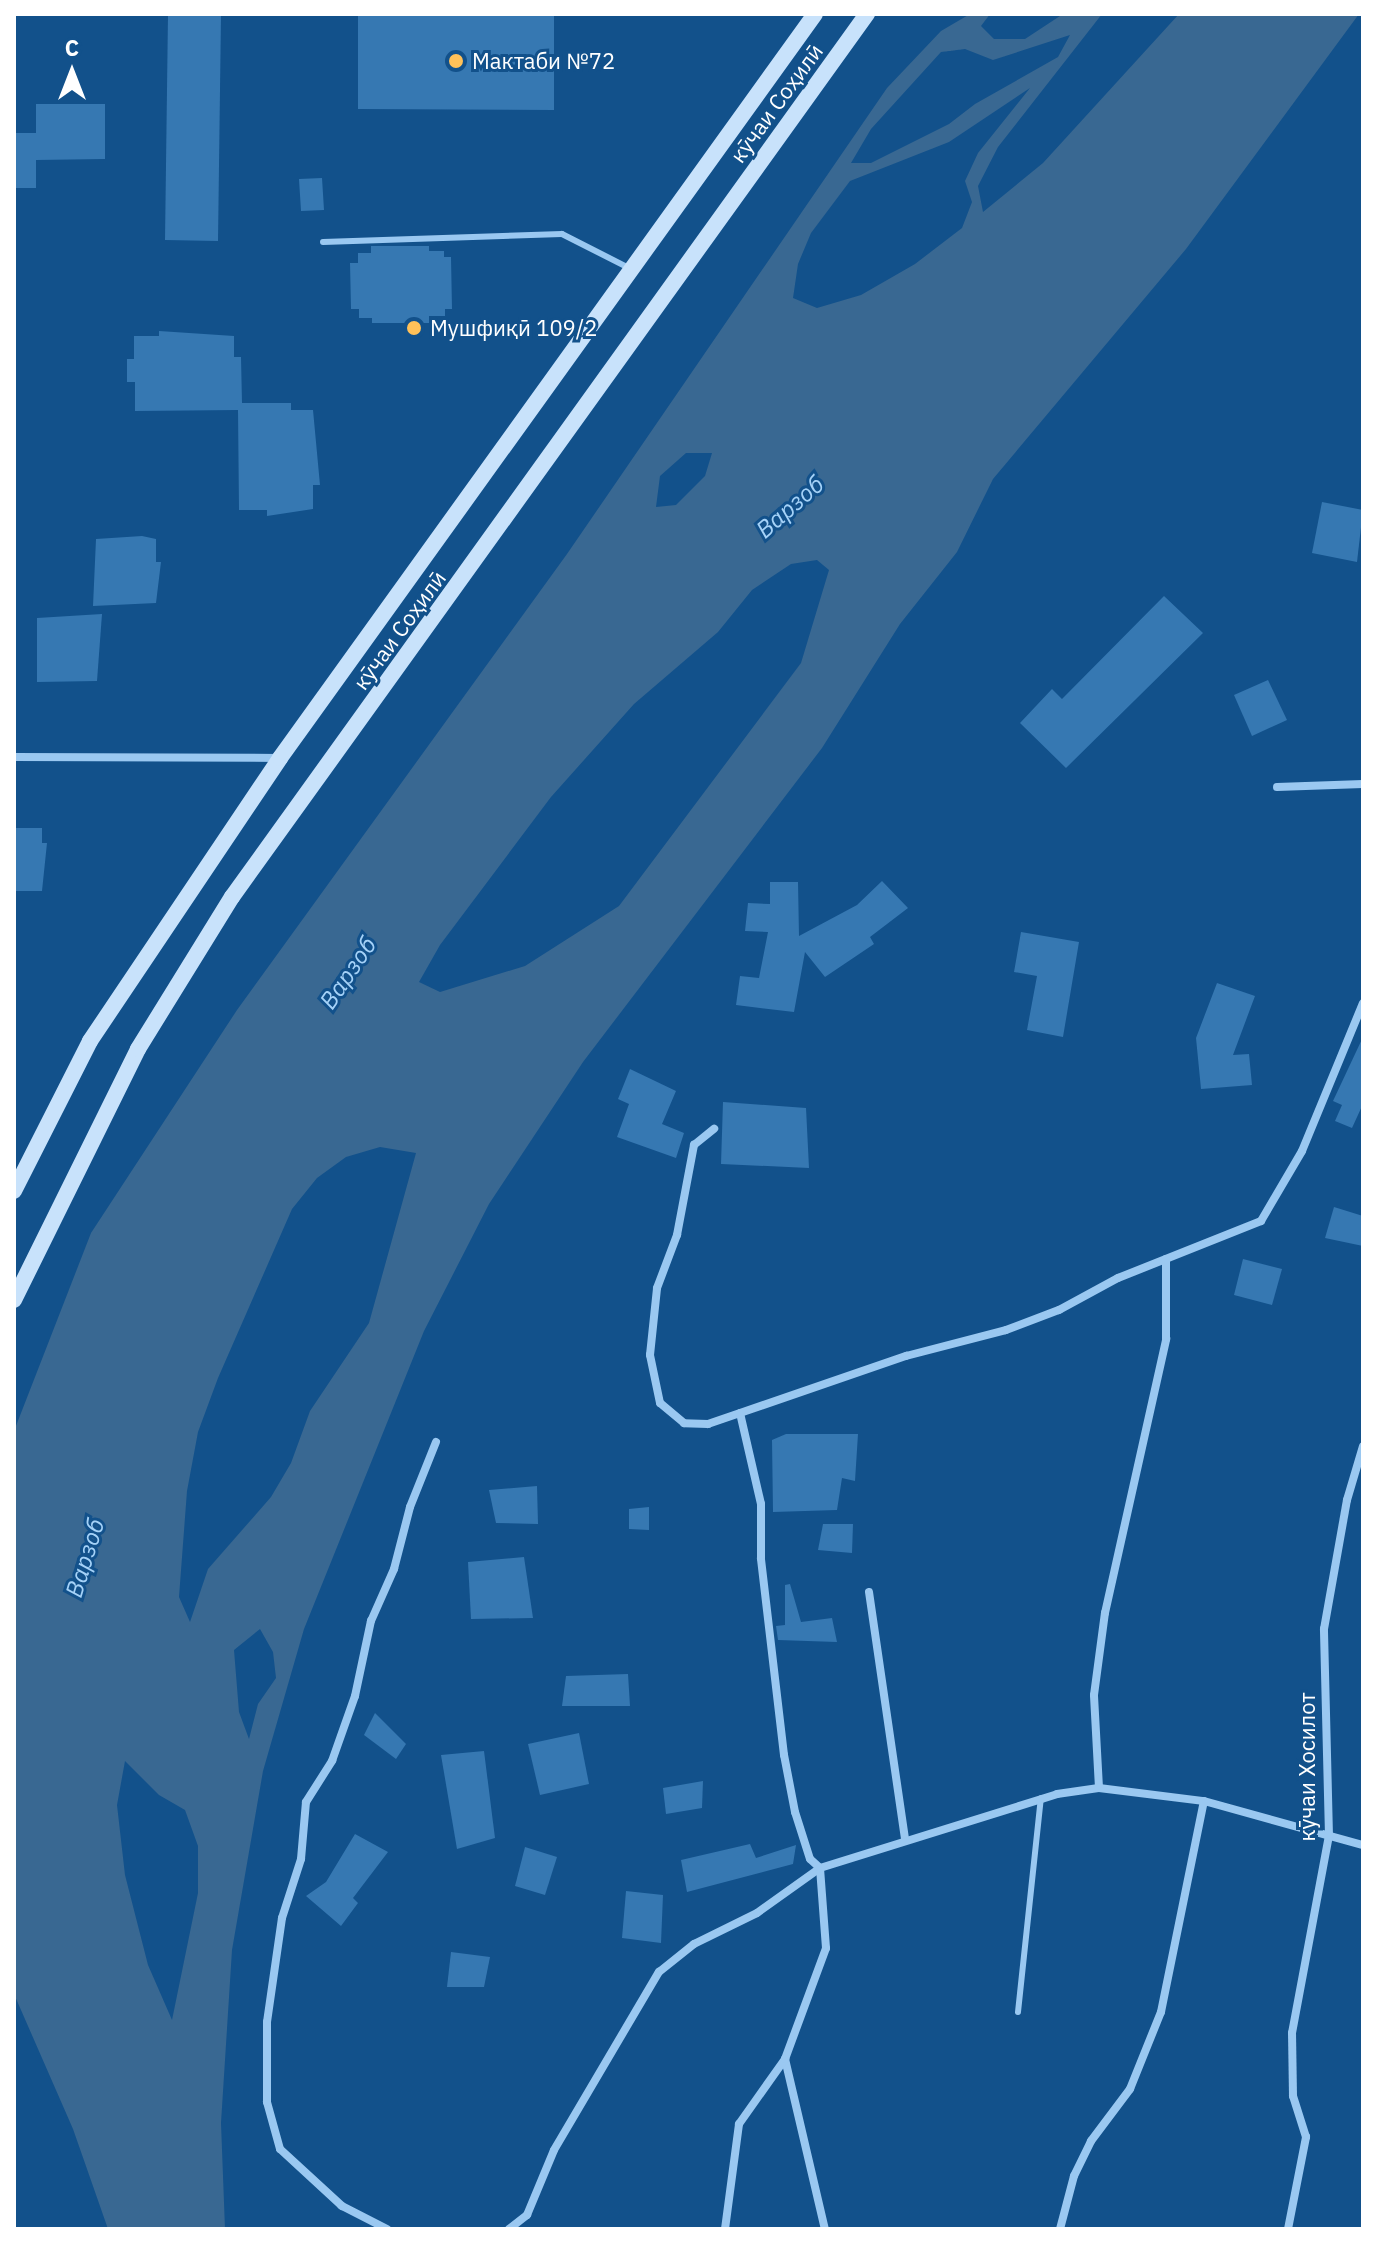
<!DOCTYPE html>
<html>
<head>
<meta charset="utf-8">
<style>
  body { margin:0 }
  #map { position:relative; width:1377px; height:2243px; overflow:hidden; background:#12518b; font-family:"IBM Plex Sans",sans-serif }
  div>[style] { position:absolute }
  .water>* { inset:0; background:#396892 }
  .building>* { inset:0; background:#3678b2 }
  .service>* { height:6px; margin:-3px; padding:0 3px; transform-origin:3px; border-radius:3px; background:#9ac8f1 }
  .minor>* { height:8px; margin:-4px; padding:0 4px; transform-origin:4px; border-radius:4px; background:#9ac8f1 }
  .secondary>* { height:16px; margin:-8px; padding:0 8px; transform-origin:8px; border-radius:8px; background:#c8e2fb }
  .dots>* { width:22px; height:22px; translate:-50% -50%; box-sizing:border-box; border:4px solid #12518b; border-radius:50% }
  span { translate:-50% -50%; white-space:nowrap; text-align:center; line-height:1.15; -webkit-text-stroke:6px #12518b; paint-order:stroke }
  .poi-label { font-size:22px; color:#fff }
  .left { translate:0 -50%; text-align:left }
  .street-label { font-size:22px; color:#fff }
  .water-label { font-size:24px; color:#a5d2f8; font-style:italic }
  .frame { position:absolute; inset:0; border:16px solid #fff; pointer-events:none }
  .north { position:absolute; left:32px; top:32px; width:80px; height:80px; -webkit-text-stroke:6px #12518b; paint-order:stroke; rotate:0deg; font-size:22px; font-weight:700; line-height:32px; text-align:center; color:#fff }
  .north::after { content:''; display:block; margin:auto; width:28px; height:36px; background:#fff; clip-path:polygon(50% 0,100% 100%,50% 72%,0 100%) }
</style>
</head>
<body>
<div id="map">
  <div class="water">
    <i style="clip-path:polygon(evenodd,970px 14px,990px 14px,981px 26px,994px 39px,1025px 39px,1063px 14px,1102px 14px,998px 147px,978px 186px,983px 212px,1043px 163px,1179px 14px,1359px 14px,1186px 249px,993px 479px,957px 552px,900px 624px,822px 748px,583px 1062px,489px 1204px,424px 1331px,304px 1629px,263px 1771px,232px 1950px,221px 2123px,225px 2229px,108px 2229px,73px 2129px,14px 1994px,14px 1431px,91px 1233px,237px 1010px,567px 554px,887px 88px,941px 31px,970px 14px,1070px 35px,1058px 57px,975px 104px,949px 124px,871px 163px,851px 163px,871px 129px,941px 52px,965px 49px,993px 60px,1070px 35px,970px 14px,1030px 88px,978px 153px,965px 181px,972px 202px,962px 228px,915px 264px,861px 295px,817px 308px,793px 298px,798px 264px,811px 233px,850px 181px,949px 142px,1030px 88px,970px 14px,686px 453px,712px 453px,705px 476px,676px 505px,656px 507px,660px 476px,686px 453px,970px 14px,817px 560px,829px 570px,801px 663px,619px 906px,525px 966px,440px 992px,419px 982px,440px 945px,551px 797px,634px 704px,718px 632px,752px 590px,791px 564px,817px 560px,970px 14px,380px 1147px,416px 1153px,369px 1323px,310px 1411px,291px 1463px,271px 1497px,208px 1569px,190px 1622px,179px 1597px,187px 1491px,198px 1432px,218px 1378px,292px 1209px,317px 1178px,346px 1157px,380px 1147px,970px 14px,260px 1629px,273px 1652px,276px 1678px,258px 1704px,249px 1739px,239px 1712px,234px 1650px,260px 1629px,970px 14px,125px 1761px,159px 1795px,185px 1810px,198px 1846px,198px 1893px,172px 2020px,148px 1965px,125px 1875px,117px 1805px,125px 1761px)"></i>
  </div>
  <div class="building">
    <i style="clip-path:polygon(168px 14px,221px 14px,218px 241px,165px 240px)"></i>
    <i style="clip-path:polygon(358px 14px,554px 14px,554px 110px,358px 109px)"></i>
    <i style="clip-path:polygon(36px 104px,105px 104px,105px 159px,36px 160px,36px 188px,14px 188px,14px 133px,36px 133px)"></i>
    <i style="clip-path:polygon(322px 178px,324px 210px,301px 211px,299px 179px)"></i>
    <i style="clip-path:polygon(371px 246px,429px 246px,429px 251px,444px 251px,444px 257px,451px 257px,452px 309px,445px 309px,445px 316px,429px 316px,429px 323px,372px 323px,372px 318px,359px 318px,359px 309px,351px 309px,350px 263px,358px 263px,358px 253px,371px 253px)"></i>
    <i style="clip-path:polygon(159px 331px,234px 336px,234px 357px,241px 357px,242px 403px,291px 403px,291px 410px,313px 410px,320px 485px,313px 485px,313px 509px,267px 516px,267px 510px,239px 510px,238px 410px,135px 411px,135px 382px,127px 382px,127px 359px,134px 359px,134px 336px,159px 336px)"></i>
    <i style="clip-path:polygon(1322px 502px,1363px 510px,1357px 562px,1312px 553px)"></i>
    <i style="clip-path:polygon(142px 536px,156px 539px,156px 562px,161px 562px,156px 603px,93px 606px,96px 539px)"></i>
    <i style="clip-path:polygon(1164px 596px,1203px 633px,1066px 768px,1020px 723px,1052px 689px,1062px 699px)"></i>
    <i style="clip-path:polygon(102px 614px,97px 681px,37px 682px,37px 618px)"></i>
    <i style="clip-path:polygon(1268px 680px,1287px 720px,1252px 736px,1234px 695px)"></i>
    <i style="clip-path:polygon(14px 828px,42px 828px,42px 843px,47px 843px,42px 891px,14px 891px)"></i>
    <i style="clip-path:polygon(882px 881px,908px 908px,870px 937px,874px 944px,825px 977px,805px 952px,794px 1012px,736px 1005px,740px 976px,759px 978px,768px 932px,745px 931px,748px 903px,770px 904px,770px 882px,798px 882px,799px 936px,857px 905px)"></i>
    <i style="clip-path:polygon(1021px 932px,1079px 942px,1063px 1037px,1027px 1030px,1037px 976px,1014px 972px)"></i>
    <i style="clip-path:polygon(1217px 983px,1255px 996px,1233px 1055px,1249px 1054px,1252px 1085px,1201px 1089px,1196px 1038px)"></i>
    <i style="clip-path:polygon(1363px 1037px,1363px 1104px,1352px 1128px,1335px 1121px,1342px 1105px,1333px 1101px)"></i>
    <i style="clip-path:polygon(630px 1069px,676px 1091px,662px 1124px,684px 1133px,676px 1158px,617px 1137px,629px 1104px,618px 1099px)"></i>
    <i style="clip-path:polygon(723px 1102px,806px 1108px,809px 1168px,721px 1164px)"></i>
    <i style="clip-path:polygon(1334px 1207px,1363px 1216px,1363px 1246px,1325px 1238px)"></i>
    <i style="clip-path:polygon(1243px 1259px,1282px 1269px,1272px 1305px,1234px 1295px)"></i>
    <i style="clip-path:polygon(786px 1434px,858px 1434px,855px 1481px,842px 1478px,837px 1510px,773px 1512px,772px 1440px)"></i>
    <i style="clip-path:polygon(537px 1486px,538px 1524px,496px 1523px,489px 1490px)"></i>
    <i style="clip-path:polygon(649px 1507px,649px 1530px,629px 1529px,629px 1509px)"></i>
    <i style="clip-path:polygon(823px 1524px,853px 1524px,852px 1553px,818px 1550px)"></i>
    <i style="clip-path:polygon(524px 1557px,533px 1618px,471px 1619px,468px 1562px)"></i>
    <i style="clip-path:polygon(790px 1584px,801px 1622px,832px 1618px,837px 1642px,778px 1640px,776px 1626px,785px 1625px,785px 1585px)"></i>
    <i style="clip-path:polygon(628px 1674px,630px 1706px,562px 1706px,566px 1676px)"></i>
    <i style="clip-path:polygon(375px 1713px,406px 1744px,396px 1759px,364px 1735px)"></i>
    <i style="clip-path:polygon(579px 1733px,589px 1784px,540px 1795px,528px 1744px)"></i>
    <i style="clip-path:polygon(484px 1751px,495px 1838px,457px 1849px,441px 1755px)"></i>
    <i style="clip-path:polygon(703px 1781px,702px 1808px,666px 1814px,663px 1788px)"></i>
    <i style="clip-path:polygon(355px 1834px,388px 1852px,353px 1898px,358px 1903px,341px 1926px,306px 1896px,326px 1882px)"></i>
    <i style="clip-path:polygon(750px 1844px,756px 1858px,796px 1845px,793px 1864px,687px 1892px,681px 1860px)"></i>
    <i style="clip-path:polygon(525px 1847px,557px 1857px,545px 1895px,515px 1886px)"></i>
    <i style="clip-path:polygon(626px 1891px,663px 1895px,661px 1943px,622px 1938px)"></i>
    <i style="clip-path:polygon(451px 1952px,490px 1957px,484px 1987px,447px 1987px)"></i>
  </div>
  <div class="service">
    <i style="left:323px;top:242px;width:239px;rotate:-1.9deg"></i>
    <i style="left:562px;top:234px;width:77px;rotate:26.9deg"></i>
    <i style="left:1018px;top:2012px;width:215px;rotate:-83.9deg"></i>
  </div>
  <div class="minor">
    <i style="left:14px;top:757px;width:266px;rotate:0.2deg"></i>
    <i style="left:1277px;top:787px;width:86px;rotate:-2deg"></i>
    <i style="left:740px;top:1413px;width:176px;rotate:-19deg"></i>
    <i style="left:906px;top:1356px;width:103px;rotate:-14.6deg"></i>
    <i style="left:1006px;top:1330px;width:57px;rotate:-20.7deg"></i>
    <i style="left:1059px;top:1310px;width:67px;rotate:-28.5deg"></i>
    <i style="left:1118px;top:1278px;width:154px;rotate:-21.7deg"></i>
    <i style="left:1261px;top:1221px;width:81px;rotate:-59.6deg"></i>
    <i style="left:1302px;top:1151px;width:160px;rotate:-67.6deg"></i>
    <i style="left:869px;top:1592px;width:249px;rotate:81.7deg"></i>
    <i style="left:1099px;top:1788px;width:93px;rotate:-93.1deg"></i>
    <i style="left:1094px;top:1695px;width:83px;rotate:-82.4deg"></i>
    <i style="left:1105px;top:1613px;width:281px;rotate:-77.4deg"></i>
    <i style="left:1166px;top:1339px;width:80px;rotate:-90deg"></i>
    <i style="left:785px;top:2059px;width:175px;rotate:76.8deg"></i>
    <i style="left:387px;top:2229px;width:51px;rotate:-152.9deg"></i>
    <i style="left:342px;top:2206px;width:84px;rotate:-137.4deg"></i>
    <i style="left:280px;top:2149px;width:49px;rotate:-105.5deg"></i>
    <i style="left:267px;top:2102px;width:80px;rotate:-90deg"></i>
    <i style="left:267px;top:2022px;width:105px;rotate:-81.8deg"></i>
    <i style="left:282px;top:1918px;width:62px;rotate:-72.1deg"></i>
    <i style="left:301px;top:1859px;width:57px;rotate:-85deg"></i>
    <i style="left:306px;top:1802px;width:49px;rotate:-57.6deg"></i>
    <i style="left:332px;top:1761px;width:69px;rotate:-70.5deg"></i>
    <i style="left:355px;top:1696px;width:77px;rotate:-78deg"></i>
    <i style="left:371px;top:1621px;width:57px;rotate:-66.1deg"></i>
    <i style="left:394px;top:1569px;width:64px;rotate:-75.5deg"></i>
    <i style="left:410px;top:1507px;width:70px;rotate:-68.2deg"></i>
    <i style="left:509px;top:2229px;width:23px;rotate:-38deg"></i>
    <i style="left:527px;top:2215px;width:70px;rotate:-67.4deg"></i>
    <i style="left:554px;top:2150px;width:207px;rotate:-59.5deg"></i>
    <i style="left:659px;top:1972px;width:45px;rotate:-38.7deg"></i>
    <i style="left:694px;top:1944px;width:70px;rotate:-26.2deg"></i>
    <i style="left:757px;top:1913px;width:77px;rotate:-35.5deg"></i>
    <i style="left:820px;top:1868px;width:13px;rotate:-138deg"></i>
    <i style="left:810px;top:1859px;width:49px;rotate:-107.7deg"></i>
    <i style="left:795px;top:1812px;width:58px;rotate:-100.9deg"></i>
    <i style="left:784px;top:1755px;width:198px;rotate:-96.7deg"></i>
    <i style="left:761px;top:1558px;width:54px;rotate:-90deg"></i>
    <i style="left:761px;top:1504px;width:93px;rotate:-103deg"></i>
    <i style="left:740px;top:1413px;width:34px;rotate:161deg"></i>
    <i style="left:708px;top:1424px;width:24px;rotate:-178deg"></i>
    <i style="left:684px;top:1423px;width:31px;rotate:-140deg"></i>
    <i style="left:660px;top:1403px;width:49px;rotate:-101.8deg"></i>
    <i style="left:650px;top:1355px;width:67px;rotate:-84deg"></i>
    <i style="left:657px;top:1288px;width:57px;rotate:-69.3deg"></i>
    <i style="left:677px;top:1235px;width:92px;rotate:-79.3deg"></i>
    <i style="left:694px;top:1145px;width:26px;rotate:-39deg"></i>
    <i style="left:725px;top:2229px;width:106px;rotate:-82.4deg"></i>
    <i style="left:739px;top:2124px;width:80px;rotate:-54.7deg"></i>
    <i style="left:785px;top:2059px;width:118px;rotate:-69.7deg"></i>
    <i style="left:826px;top:1948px;width:80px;rotate:-94.3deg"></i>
    <i style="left:820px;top:1868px;width:248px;rotate:-17.3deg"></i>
    <i style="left:1057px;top:1794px;width:42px;rotate:-8.1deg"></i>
    <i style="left:1099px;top:1788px;width:106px;rotate:7.1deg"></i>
    <i style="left:1204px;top:1801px;width:165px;rotate:15.5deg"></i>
    <i style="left:1060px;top:2229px;width:55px;rotate:-75.2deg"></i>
    <i style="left:1074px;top:2176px;width:39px;rotate:-64deg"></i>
    <i style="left:1091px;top:2141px;width:65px;rotate:-53.1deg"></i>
    <i style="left:1130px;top:2089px;width:83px;rotate:-68.1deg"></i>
    <i style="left:1161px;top:2012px;width:215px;rotate:-78.5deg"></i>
    <i style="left:1288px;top:2229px;width:94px;rotate:-78.9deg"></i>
    <i style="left:1306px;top:2137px;width:43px;rotate:-107.6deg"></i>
    <i style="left:1293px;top:2096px;width:63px;rotate:-90.9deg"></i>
    <i style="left:1292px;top:2033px;width:200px;rotate:-79.4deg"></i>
    <i style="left:1329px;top:1836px;width:207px;rotate:-91.4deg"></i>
    <i style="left:1324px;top:1629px;width:131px;rotate:-79.9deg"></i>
    <i style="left:1347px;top:1500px;width:56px;rotate:-73.5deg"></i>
  </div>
  <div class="secondary">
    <i style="left:14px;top:1191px;width:168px;rotate:-63.1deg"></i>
    <i style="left:90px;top:1041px;width:341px;rotate:-56.1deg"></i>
    <i style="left:280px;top:758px;width:916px;rotate:-54.28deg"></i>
    <i style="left:14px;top:1300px;width:280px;rotate:-63.7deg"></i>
    <i style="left:138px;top:1049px;width:179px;rotate:-58.3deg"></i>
    <i style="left:232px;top:897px;width:1088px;rotate:-54.28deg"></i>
  </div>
  <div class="dots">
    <i style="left:456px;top:61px;background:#ffc159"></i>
    <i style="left:414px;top:328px;background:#ffc159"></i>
  </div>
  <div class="poi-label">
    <span class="left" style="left:472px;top:61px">Мактаби №72</span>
    <span class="left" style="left:430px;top:328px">Мушфиқӣ 109/2</span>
  </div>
  <div class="street-label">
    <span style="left:776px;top:103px;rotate:-54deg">кӯчаи Соҳилӣ</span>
    <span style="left:399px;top:630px;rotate:-54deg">кӯчаи Соҳилӣ</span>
    <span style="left:1307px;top:1767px;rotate:-90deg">кӯчаи Хосилот</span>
  </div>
  <div class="water-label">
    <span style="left:790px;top:507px;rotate:-41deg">Варзоб</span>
    <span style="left:348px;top:973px;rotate:-56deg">Варзоб</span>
    <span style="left:85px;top:1558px;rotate:-73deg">Варзоб</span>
  </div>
  <div class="frame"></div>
  <div class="north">С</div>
</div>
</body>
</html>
